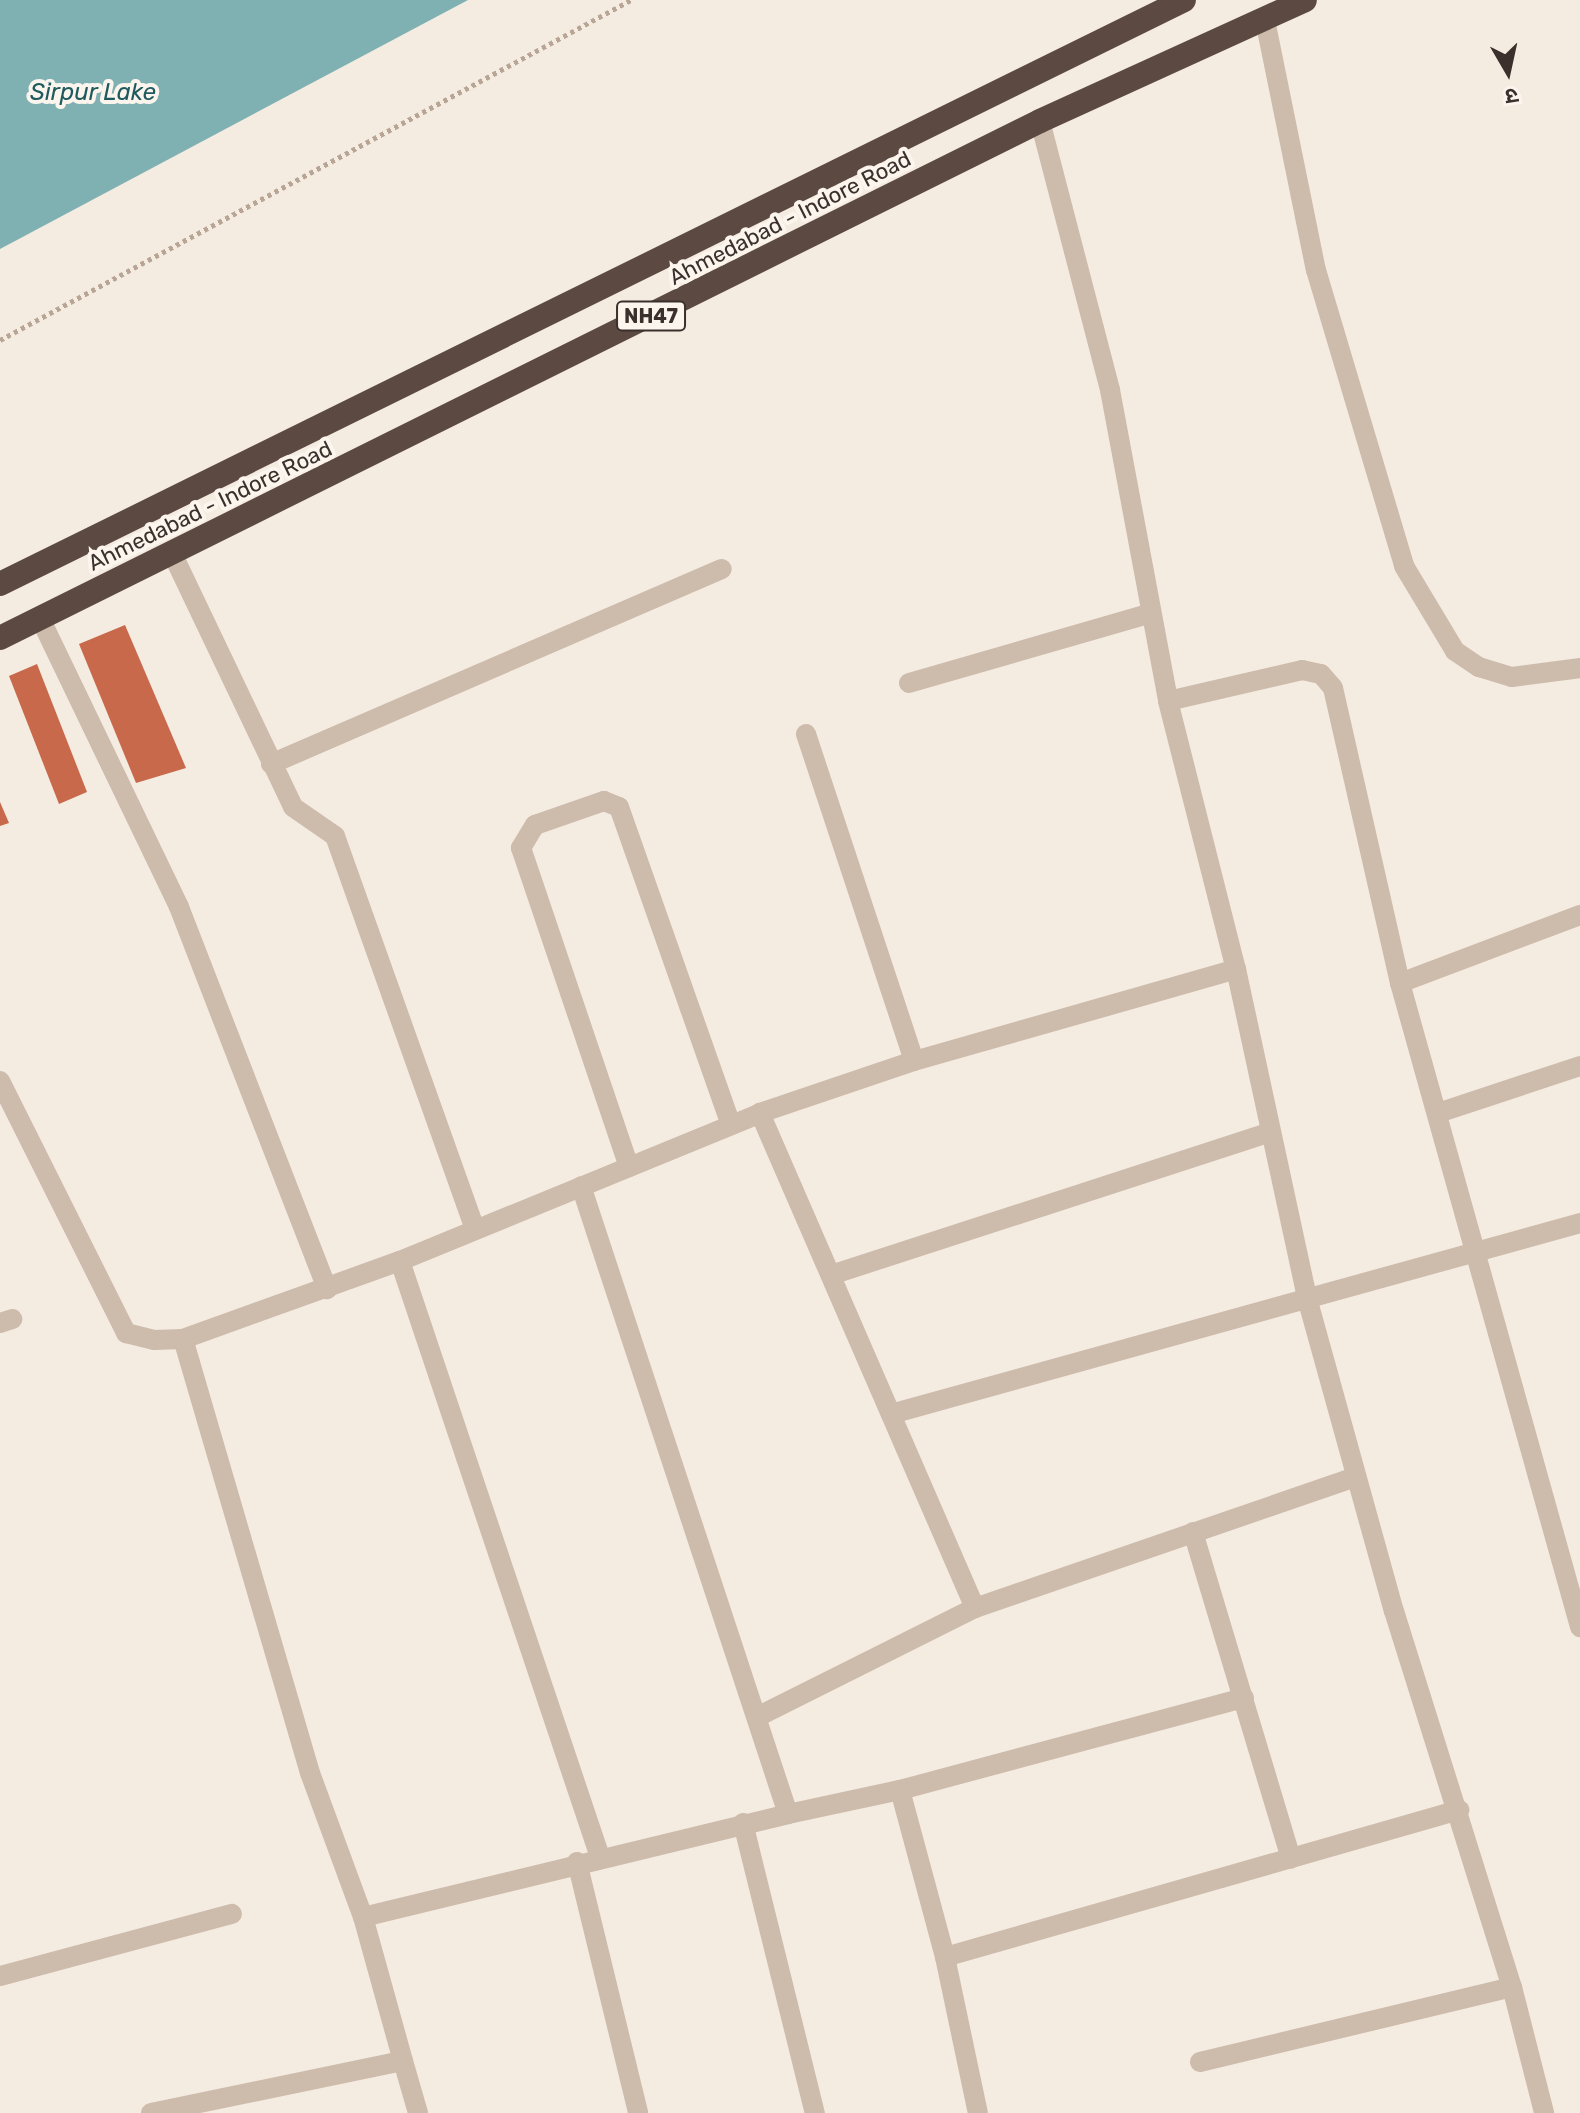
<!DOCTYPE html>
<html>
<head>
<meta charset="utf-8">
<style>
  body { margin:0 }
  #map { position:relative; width:1580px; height:2113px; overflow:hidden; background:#f4ebe1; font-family:Rubik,"Noto Sans Devanagari",sans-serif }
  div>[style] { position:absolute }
  .water>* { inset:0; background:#7fb0b2 }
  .building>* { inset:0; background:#c8694b }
  .path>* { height:5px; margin-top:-2.5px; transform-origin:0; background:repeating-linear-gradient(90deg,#b9a596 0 4px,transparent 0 8px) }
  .minor>* { height:20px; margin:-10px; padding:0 10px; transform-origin:10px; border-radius:10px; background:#cdbbac }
  .highway>* { height:24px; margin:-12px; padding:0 12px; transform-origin:12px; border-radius:12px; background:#5c4a42 }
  span { translate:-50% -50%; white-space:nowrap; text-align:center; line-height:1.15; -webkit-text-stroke:8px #fbf5ee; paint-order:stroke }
  .shield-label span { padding:2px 6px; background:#fbf5ee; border:2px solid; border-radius:6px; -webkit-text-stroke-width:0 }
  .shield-label { font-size:20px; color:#3b302b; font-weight:700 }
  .street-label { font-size:22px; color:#3b302b }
  .water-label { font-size:24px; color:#1f5a5e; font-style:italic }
  .north { position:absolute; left:1468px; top:32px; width:80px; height:80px; -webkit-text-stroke:6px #fbf5ee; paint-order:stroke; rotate:171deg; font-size:22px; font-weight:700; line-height:32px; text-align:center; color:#3b302b }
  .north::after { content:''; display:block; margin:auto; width:28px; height:36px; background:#3b302b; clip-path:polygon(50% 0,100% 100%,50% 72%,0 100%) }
</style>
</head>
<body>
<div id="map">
  <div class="water">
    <i style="clip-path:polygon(0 0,468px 0,0 249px)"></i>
  </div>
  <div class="building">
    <i style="clip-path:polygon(125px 625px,186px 768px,136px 783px,79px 644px)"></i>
    <i style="clip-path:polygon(37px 664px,87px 792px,59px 804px,9px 676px)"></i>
    <i style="clip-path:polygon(0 802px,9px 823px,0 826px)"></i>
  </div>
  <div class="path">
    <i style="left:0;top:340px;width:717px;rotate:-28.32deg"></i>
  </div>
  <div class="minor">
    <i style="left:1265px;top:20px;width:255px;rotate:78.5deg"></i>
    <i style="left:1316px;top:270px;width:309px;rotate:73.4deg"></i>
    <i style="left:1404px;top:566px;width:99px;rotate:59deg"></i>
    <i style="left:1455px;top:651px;width:29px;rotate:34deg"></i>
    <i style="left:1479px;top:667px;width:34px;rotate:17deg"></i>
    <i style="left:1512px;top:677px;width:69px;rotate:-7.5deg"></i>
    <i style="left:1040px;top:121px;width:278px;rotate:75.4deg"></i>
    <i style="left:1110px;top:390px;width:316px;rotate:79.4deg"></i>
    <i style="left:1168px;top:701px;width:276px;rotate:75.8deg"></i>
    <i style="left:1236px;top:969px;width:337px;rotate:77.8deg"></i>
    <i style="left:1307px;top:1298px;width:325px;rotate:74.5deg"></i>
    <i style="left:1394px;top:1611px;width:394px;rotate:72.6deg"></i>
    <i style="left:1512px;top:1987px;width:130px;rotate:75.7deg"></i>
    <i style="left:173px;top:555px;width:279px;rotate:64.5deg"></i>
    <i style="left:293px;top:807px;width:51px;rotate:34.6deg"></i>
    <i style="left:335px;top:836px;width:417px;rotate:70.4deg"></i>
    <i style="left:40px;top:618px;width:321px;rotate:64.3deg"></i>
    <i style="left:179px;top:907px;width:410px;rotate:68.8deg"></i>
    <i style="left:909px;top:683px;width:252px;rotate:-16.1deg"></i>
    <i style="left:1168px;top:701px;width:138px;rotate:-13deg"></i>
    <i style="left:1302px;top:670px;width:19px;rotate:12deg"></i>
    <i style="left:1321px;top:674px;width:18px;rotate:49deg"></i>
    <i style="left:1333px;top:688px;width:303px;rotate:77.2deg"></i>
    <i style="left:1400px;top:983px;width:669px;rotate:74.38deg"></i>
    <i style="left:806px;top:734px;width:344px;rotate:71.7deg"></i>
    <i style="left:271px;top:764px;width:491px;rotate:-23.4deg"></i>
    <i style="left:1400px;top:983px;width:192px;rotate:-20.7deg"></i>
    <i style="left:0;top:1081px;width:282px;rotate:63.4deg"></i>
    <i style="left:126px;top:1333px;width:29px;rotate:14deg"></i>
    <i style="left:154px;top:1340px;width:29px;rotate:-2deg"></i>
    <i style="left:183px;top:1339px;width:231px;rotate:-19.8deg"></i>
    <i style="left:1438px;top:1113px;width:150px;rotate:-18.3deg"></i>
    <i style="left:629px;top:1167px;width:337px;rotate:-108.7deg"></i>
    <i style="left:521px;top:848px;width:27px;rotate:-59deg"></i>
    <i style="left:535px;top:825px;width:73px;rotate:-19.2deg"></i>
    <i style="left:604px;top:801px;width:16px;rotate:22deg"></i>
    <i style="left:619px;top:807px;width:337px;rotate:70.6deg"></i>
    <i style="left:831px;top:1275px;width:460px;rotate:-18deg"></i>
    <i style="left:0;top:1323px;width:13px;rotate:-18deg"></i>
    <i style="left:891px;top:1414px;width:715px;rotate:-15.49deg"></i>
    <i style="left:1193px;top:1532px;width:341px;rotate:73.3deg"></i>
    <i style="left:975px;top:1608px;width:403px;rotate:-19deg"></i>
    <i style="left:757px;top:1717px;width:244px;rotate:-26.6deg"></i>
    <i style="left:975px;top:1608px;width:540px;rotate:-113.48deg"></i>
    <i style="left:900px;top:1790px;width:173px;rotate:74.9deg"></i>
    <i style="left:945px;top:1957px;width:159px;rotate:78.1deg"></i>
    <i style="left:788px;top:1814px;width:115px;rotate:-12.1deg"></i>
    <i style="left:900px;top:1790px;width:356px;rotate:-15deg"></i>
    <i style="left:743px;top:1823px;width:299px;rotate:76.1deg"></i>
    <i style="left:600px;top:1857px;width:629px;rotate:-108.55deg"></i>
    <i style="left:400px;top:1261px;width:389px;rotate:-22.3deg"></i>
    <i style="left:760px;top:1113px;width:163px;rotate:-18.7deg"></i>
    <i style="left:914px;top:1061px;width:335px;rotate:-15.9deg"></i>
    <i style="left:577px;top:1862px;width:258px;rotate:76.3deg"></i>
    <i style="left:363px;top:1917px;width:437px;rotate:-13.6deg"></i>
    <i style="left:788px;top:1814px;width:661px;rotate:-108.24deg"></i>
    <i style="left:945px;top:1957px;width:535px;rotate:-15.96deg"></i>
    <i style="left:0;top:1976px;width:240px;rotate:-15deg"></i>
    <i style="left:403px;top:2061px;width:54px;rotate:73.9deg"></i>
    <i style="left:1200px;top:2062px;width:321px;rotate:-13.5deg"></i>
    <i style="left:151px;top:2113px;width:257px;rotate:-11.7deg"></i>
    <i style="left:403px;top:2061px;width:149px;rotate:-105.5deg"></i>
    <i style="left:363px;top:1917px;width:153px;rotate:-110.2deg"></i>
    <i style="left:310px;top:1773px;width:452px;rotate:-106.3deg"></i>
  </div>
  <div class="highway">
    <i style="left:0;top:584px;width:1320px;rotate:-26.25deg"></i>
    <i style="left:0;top:638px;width:1161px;rotate:-26.43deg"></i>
    <i style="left:1040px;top:121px;width:291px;rotate:-24.5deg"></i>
  </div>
  <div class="shield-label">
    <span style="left:651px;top:316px">NH47</span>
  </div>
  <div class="street-label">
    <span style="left:790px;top:218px;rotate:-27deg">Ahmedabad - Indore Road</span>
    <span style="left:210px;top:506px;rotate:-26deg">Ahmedabad - Indore Road</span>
  </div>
  <div class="water-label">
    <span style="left:93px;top:93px">Sirpur Lake</span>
  </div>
  <div class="north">उ</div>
</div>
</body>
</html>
